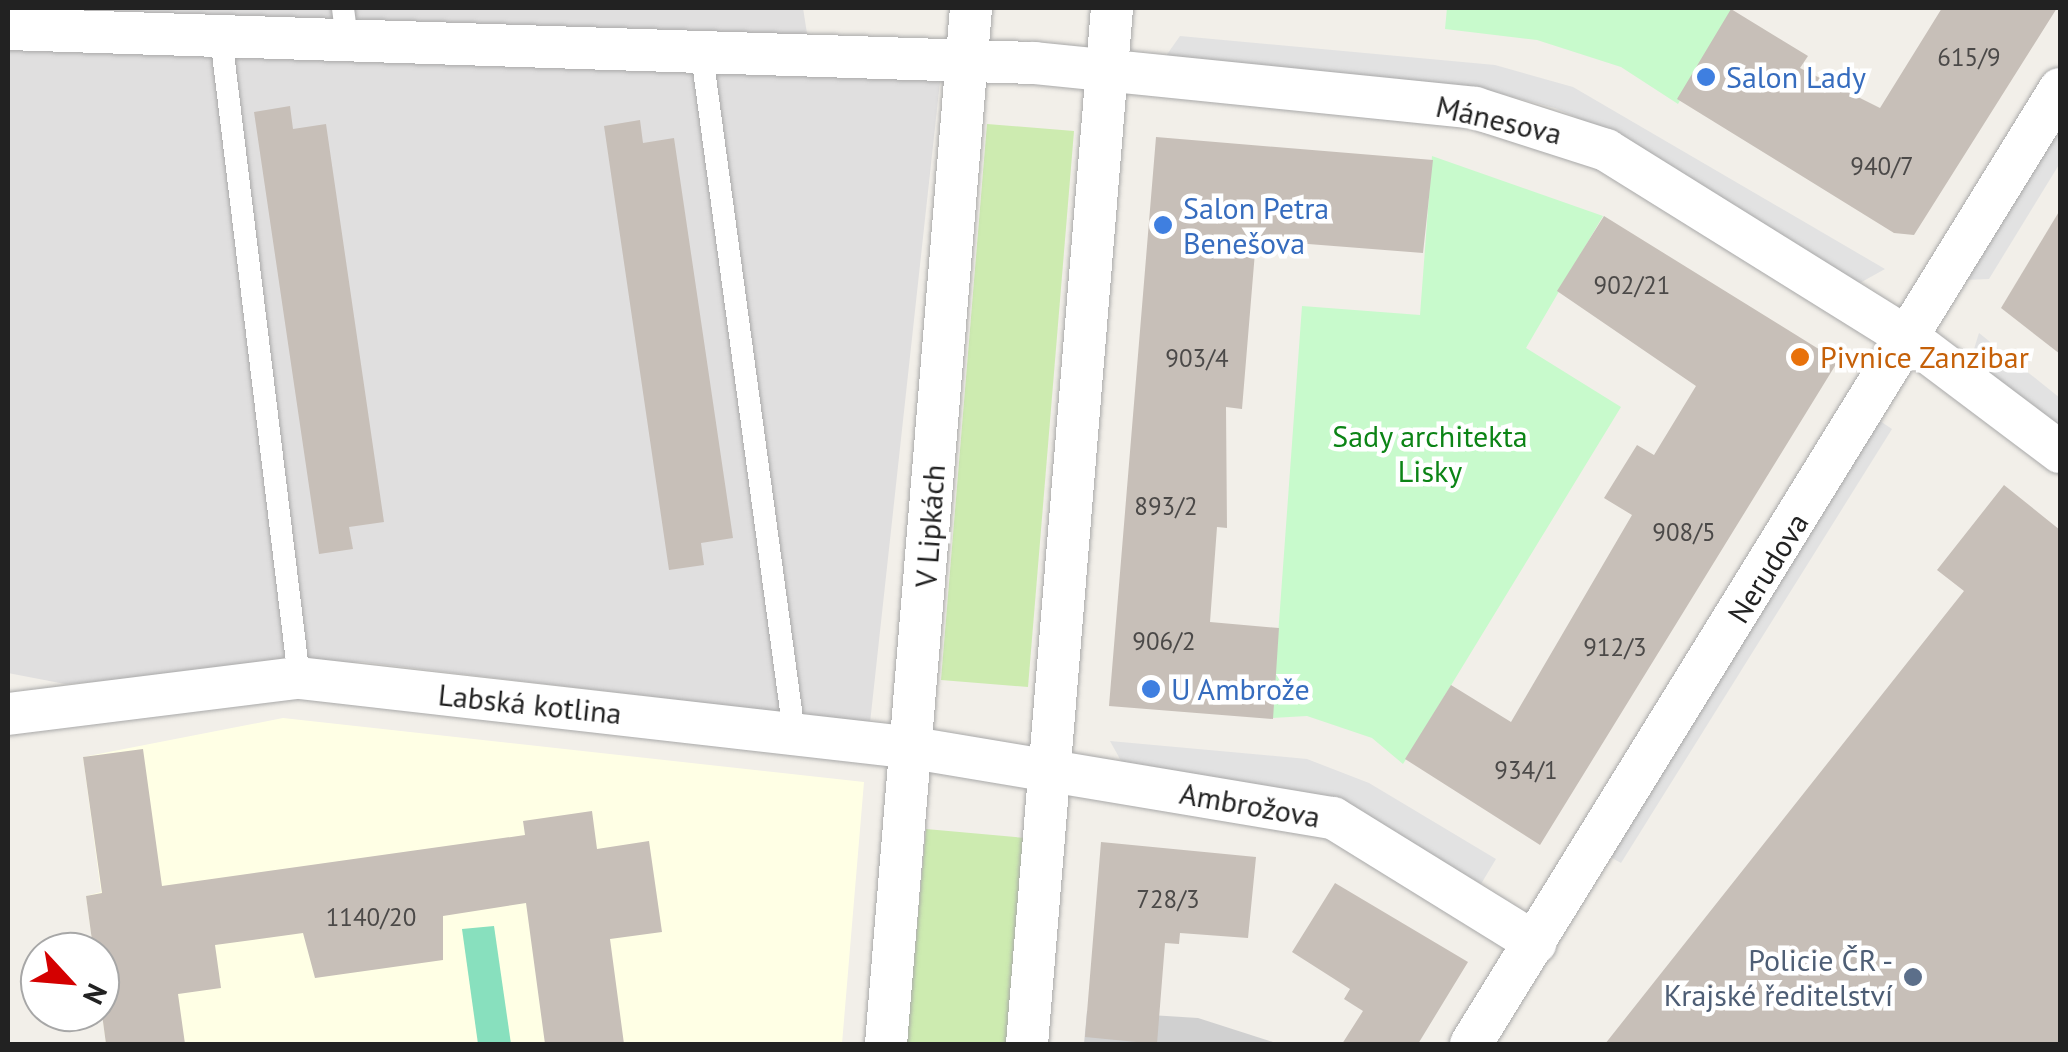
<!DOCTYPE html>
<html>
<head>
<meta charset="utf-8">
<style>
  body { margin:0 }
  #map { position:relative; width:2068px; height:1052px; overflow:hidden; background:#f2efe9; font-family:"PT Sans",sans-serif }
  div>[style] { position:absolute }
  .residential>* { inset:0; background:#e0dfdf }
  .education>* { inset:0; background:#ffffe5 }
  .religious>* { inset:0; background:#d0d0d0 }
  .grass>* { inset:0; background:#cdebb0 }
  .park>* { inset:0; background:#c8facc }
  .pitch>* { inset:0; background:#88e0be }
  .parking>* { inset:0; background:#e2e2e2 }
  .building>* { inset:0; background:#c7bfb8 }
  .roads { filter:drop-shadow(0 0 2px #a9a9a9) drop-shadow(0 0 2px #a9a9a9) }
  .service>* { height:22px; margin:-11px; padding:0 11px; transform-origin:11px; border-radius:11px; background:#fff }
  .minor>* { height:42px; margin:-21px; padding:0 21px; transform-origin:21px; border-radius:21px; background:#fff }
  .dots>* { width:28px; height:28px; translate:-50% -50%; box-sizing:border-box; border:5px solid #fff; border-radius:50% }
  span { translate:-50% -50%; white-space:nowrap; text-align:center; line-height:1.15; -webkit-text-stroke:9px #fff; paint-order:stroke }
  .number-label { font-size:25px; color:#4b4948 }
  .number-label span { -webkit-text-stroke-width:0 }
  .shop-label { font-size:30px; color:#366cbe }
  .left { translate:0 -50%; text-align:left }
  .street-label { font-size:30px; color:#222 }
  .food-label { font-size:30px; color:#c56008 }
  .park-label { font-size:30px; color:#0c8416 }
  .service-label { font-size:30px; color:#4e5e75 }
  .right { translate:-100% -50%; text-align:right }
  .frame { position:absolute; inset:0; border:10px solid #222; pointer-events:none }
  .north { position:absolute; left:20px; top:932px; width:100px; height:100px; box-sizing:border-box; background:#fff; border:2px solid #a7a7a7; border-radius:50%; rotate:116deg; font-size:28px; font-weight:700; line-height:40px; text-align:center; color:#222 }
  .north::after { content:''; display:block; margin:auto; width:35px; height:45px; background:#d40000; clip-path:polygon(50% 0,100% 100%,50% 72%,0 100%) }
</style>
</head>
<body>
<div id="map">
  <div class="residential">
    <i style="clip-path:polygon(8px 8px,803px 8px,808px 40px,944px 45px,870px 723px,362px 662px,65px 684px,8px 673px)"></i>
  </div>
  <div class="education">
    <i style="clip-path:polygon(283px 718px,864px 782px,842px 1044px,106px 1044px,86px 896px,101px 892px,83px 757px)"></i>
  </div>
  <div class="religious">
    <i style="clip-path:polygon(1087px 1011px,1198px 1018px,1279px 1044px,1084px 1044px)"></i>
  </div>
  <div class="grass">
    <i style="clip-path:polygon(987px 124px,1074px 131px,1028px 687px,941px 680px)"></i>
    <i style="clip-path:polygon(926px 829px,1025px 838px,1008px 1044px,906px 1044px)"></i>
  </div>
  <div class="park">
    <i style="clip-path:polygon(1447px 8px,1733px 8px,1678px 104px,1621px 67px,1537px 40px,1445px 29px)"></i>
    <i style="clip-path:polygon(1432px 156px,1603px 216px,1526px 348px,1621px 407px,1403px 764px,1372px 738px,1307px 716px,1272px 718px,1302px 306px,1420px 315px)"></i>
  </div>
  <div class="pitch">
    <i style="clip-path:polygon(494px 926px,511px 1044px,478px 1044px,462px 929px)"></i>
  </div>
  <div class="parking">
    <i style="clip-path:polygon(1180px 36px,1495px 65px,1573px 87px,1885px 269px,1858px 284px,1630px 141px,1555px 108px,1486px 90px,1161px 63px)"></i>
    <i style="clip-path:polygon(2060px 120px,2060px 163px,1989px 279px,1964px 280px)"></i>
    <i style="clip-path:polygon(1979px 333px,2060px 398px,2060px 434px,1970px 362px)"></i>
    <i style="clip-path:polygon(1877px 419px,1892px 429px,1621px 863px,1605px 854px)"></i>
    <i style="clip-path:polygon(1110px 741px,1307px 759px,1369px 783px,1496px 859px,1481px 884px,1332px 797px,1126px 770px)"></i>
  </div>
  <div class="building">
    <i style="clip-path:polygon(1942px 8px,2057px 8px,1914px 235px,1894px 233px,1677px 99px,1731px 9px,1808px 56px,1800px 68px,1880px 108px)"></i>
    <i style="clip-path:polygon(290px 106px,293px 129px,326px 124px,384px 522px,349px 527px,353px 549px,319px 554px,254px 112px)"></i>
    <i style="clip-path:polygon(640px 120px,643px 143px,674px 138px,733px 538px,701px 543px,704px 565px,669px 570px,604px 126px)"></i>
    <i style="clip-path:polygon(1156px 137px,1433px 160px,1423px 253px,1256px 240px,1242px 409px,1226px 407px,1227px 528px,1217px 527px,1210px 622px,1279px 628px,1273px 719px,1109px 706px)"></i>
    <i style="clip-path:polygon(2060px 210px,2060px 354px,2001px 308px)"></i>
    <i style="clip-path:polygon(1604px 216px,1838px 361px,1540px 845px,1405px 759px,1451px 685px,1511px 722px,1632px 515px,1604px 498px,1637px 445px,1654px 455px,1696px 386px,1557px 291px)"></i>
    <i style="clip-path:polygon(2004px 485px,2060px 530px,2060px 1044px,1605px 1044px,1964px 591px,1937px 570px)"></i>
    <i style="clip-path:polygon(143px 749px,162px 886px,525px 835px,523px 821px,592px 811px,597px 849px,649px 841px,662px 932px,610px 939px,624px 1044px,545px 1044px,526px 903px,443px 916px,443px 960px,315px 978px,303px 933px,215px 945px,221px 988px,178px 994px,185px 1044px,106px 1044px,86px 896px,102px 893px,83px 757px)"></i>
    <i style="clip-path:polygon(1101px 842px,1256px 857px,1248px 938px,1180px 933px,1179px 944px,1165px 943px,1157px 1044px,1085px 1037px)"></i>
    <i style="clip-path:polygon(1335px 883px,1468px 962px,1418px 1044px,1342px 1044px,1363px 1011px,1344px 999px,1350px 989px,1292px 952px)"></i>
  </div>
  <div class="roads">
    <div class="service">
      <i style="left:343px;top:8px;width:34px;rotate:83deg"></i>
      <i style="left:221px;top:37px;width:646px;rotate:83.06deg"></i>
      <i style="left:702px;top:55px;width:684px;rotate:82.27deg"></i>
    </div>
    <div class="minor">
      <i style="left:8px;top:29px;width:1027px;rotate:1.9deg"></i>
      <i style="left:1034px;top:63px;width:443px;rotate:5.8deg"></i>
      <i style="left:1475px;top:108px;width:138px;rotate:17.8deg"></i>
      <i style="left:1606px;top:150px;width:358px;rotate:31.9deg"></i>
      <i style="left:1910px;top:339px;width:188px;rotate:37deg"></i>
      <i style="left:8px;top:714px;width:293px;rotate:-7.1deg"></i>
      <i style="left:299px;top:678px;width:618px;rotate:6.5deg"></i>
      <i style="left:913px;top:748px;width:426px;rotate:9.5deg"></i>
      <i style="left:1333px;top:818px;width:238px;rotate:31.7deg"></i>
      <i style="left:886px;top:1044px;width:1039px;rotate:-85.31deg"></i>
      <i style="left:1027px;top:1044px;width:1039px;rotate:-85.31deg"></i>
      <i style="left:1471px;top:1044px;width:1122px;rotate:-58.34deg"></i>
    </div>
  </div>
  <div class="dots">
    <i style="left:1706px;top:77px;background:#3f7fe0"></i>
    <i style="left:1163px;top:225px;background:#3f7fe0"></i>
    <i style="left:1800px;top:357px;background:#e8710a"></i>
    <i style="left:1151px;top:689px;background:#3f7fe0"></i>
    <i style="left:1913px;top:977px;background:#5c6f8a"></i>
  </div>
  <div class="number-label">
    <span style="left:1969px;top:57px">615/9</span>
    <span style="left:1882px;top:166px">940/7</span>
    <span style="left:1632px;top:285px">902/21</span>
    <span style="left:1197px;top:358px">903/4</span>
    <span style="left:1166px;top:506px">893/2</span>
    <span style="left:1684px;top:532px">908/5</span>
    <span style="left:1164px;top:641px">906/2</span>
    <span style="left:1615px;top:647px">912/3</span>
    <span style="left:1526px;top:770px">934/1</span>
    <span style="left:1168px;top:899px">728/3</span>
    <span style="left:371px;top:917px">1140/20</span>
  </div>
  <div class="shop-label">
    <span class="left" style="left:1726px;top:77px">Salon Lady</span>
    <span class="left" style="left:1183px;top:225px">Salon Petra<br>Benešova</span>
    <span class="left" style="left:1171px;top:689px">U Ambrože</span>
  </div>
  <div class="street-label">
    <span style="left:1499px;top:120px;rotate:13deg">Mánesova</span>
    <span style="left:930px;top:526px;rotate:-86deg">V Lipkách</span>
    <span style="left:1768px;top:568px;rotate:-58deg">Nerudova</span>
    <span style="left:530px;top:704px;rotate:6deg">Labská kotlina</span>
    <span style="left:1250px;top:805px;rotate:10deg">Ambrožova</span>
  </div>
  <div class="food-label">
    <span class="left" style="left:1820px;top:357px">Pivnice Zanzibar</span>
  </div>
  <div class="park-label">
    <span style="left:1430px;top:453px">Sady architekta<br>Lisky</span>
  </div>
  <div class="service-label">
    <span class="right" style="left:1893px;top:977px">Policie ČR -<br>Krajské ředitelství</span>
  </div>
  <div class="frame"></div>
  <div class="north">N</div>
</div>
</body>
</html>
